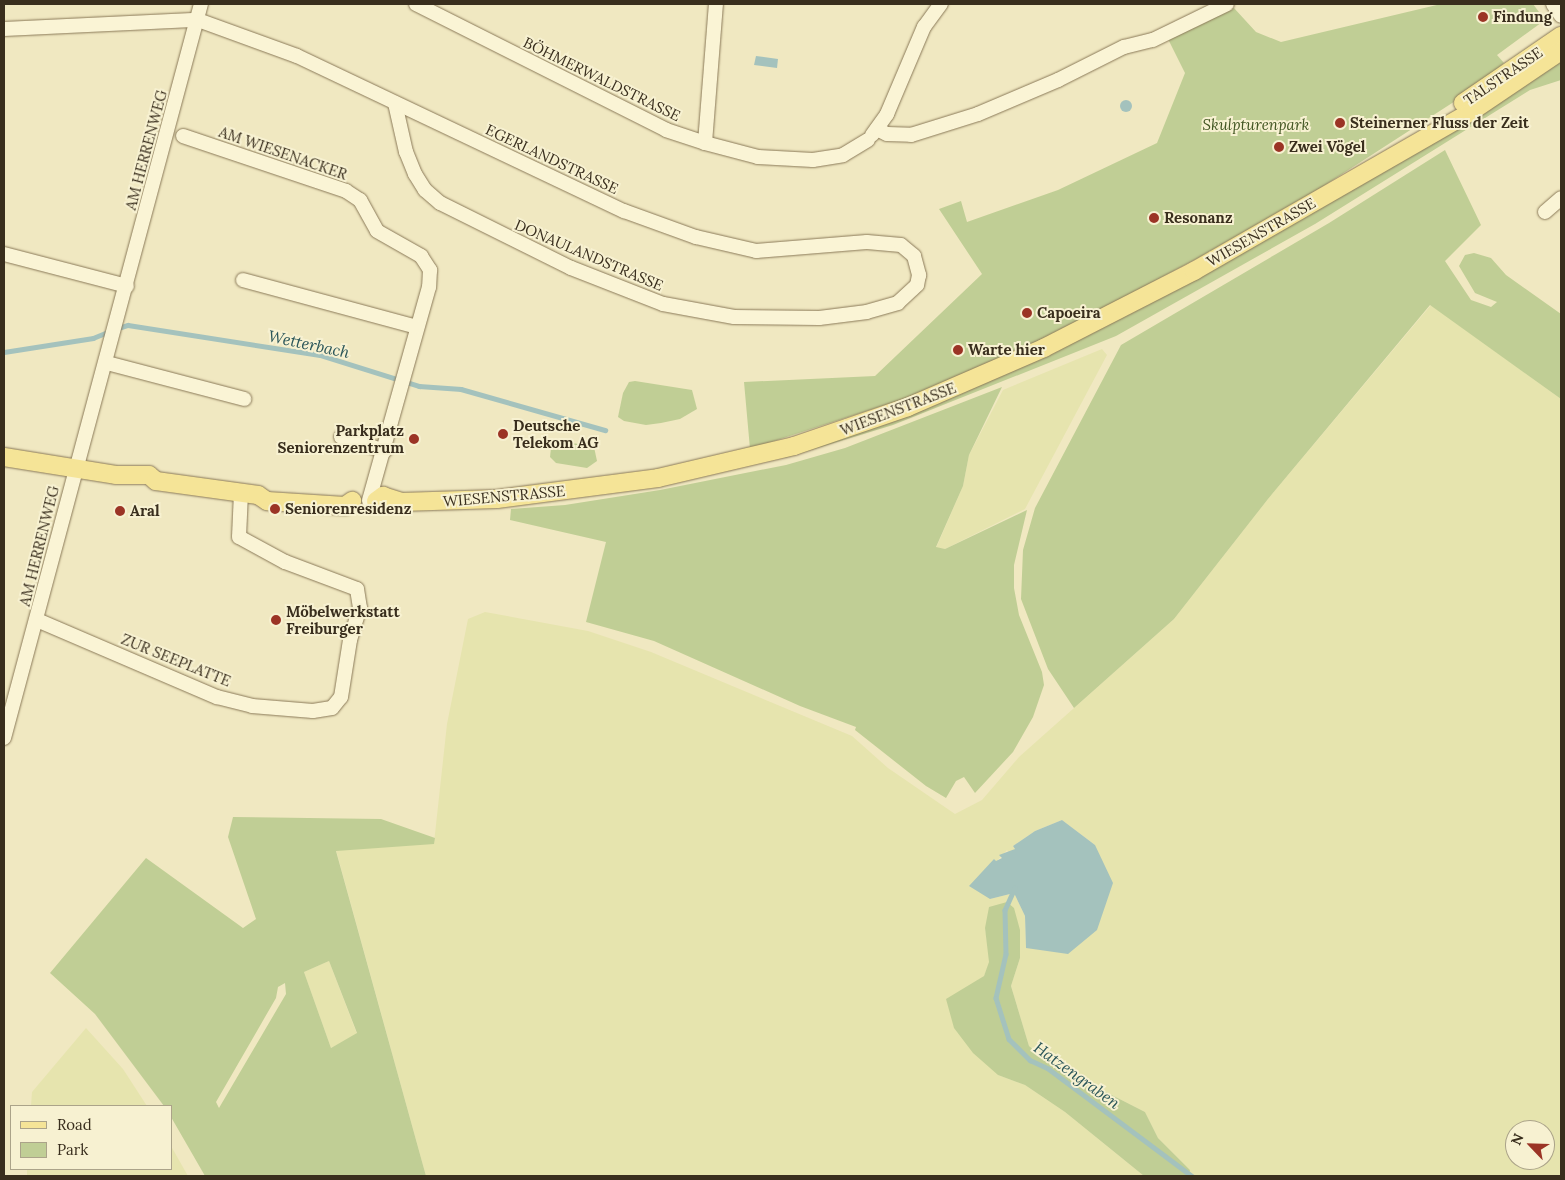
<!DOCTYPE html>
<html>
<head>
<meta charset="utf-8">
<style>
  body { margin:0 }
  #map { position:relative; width:1565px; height:1180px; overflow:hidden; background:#f0e8c1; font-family:Lora,serif }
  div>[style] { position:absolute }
  .farmland>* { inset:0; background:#e6e4ae }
  .green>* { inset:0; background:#c0ce95 }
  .water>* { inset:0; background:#a4c2bd }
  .round { border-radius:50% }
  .stream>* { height:4.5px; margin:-2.25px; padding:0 2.25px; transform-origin:2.25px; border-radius:2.25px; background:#a4c2bd }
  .roads { filter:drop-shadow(0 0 1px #8a7958) drop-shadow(0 0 1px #8a7958) }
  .minor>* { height:14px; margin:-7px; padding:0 7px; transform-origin:7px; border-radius:7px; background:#faf4d5 }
  .major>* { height:18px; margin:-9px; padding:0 9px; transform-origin:9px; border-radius:9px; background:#f5e497 }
  .dots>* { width:14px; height:14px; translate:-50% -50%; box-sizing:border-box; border:2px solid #f7f1d1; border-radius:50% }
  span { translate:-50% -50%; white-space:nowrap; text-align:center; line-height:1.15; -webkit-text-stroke:4px #f7f1d1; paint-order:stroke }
  .poi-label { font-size:15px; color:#392e1d; font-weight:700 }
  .left { translate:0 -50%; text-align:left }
  .right { translate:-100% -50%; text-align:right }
  .street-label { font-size:15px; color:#392e1d }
  .park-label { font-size:15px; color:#425622; font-style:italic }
  .water-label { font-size:16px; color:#2b5659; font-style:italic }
  .frame { position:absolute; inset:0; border:5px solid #392e1d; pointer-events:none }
  .legend { position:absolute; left:10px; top:1105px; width:162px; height:65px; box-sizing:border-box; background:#f7f1d1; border:1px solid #aba389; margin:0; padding:6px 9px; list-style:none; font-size:15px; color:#392e1d }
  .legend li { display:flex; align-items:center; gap:10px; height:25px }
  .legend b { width:25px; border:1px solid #aba389 }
  .north { position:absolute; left:1505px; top:1120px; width:50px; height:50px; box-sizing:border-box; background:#f7f1d1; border:1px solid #aba389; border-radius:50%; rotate:294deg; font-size:14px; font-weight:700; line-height:20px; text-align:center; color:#392e1d }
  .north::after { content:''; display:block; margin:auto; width:18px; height:22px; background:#9b3425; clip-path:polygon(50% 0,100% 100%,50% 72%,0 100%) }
</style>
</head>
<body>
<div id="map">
  <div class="farmland">
    <i style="clip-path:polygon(evenodd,1431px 305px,1561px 399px,1561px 1176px,1189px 1176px,1190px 1170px,1158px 1138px,1145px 1112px,1051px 1064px,1029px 1046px,1011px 986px,1020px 958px,985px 928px,990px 962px,984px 976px,970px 986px,998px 1075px,1025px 1085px,1065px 1112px,1144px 1176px,426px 1176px,336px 850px,434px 843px,447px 724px,468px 619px,485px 612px,588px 631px,651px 652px,852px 736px,888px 768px,955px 814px,982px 800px,1019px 757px,1174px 619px,1268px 499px,1431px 305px,1062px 820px,1095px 845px,1026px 948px,1025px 916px,1014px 893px,990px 899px,994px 859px,996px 862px,1007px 850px,1009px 853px,1015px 849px,1013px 846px,1035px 831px,1062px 820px,1431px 305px,1515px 1130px,1545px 1130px,1545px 1160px,1515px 1160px,1515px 1130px)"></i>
    <i style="clip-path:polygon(1102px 349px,1107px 355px,1025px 509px,945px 549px,936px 548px,963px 486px,969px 455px,1003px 390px)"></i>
    <i style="clip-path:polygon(329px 961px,357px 1034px,331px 1048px,304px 972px)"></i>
    <i style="clip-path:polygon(86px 1028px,123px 1069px,147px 1106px,31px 1106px,32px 1092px)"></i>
    <i style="clip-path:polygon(171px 1146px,188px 1176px,27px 1176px,27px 1169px,171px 1169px)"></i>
  </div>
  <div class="green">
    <i style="clip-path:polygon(1441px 4px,1533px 4px,1545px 20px,1497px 55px,1504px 63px,1463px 96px,1322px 187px,1198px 258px,1047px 338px,916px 395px,750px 449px,744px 382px,875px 376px,982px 274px,939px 209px,961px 201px,967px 222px,1058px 190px,1157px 143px,1185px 73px,1168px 39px,1234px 8px,1256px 32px,1281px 42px)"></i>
    <i style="clip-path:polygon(1561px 61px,1561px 80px,1530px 90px,1315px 224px,1116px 336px,893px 425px,785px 458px,786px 453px,1023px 364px)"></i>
    <i style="clip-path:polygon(1445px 150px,1481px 225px,1445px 261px,1471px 300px,1491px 307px,1497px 302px,1475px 293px,1459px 266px,1465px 255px,1474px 253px,1491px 258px,1506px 275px,1561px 314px,1561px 399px,1430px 305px,1268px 499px,1174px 619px,1074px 708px,1048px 669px,1021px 599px,1023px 550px,1035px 508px,1121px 345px,1329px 223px)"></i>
    <i style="clip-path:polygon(635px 381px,692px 390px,697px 409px,680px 419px,661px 423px,646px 425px,624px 421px,618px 417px,623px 393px,629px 382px)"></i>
    <i style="clip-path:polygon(1002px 387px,969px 455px,963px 486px,936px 547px,945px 549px,1027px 510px,1014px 565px,1014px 588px,1019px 615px,1042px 672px,1044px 685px,1033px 717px,1013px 752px,975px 793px,964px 777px,956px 781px,946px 798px,926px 786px,855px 730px,856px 727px,800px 706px,654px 641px,586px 622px,606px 542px,510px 520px,511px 509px,565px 505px,660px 490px,786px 465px,845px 448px)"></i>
    <i style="clip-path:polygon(562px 441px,594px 447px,597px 461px,587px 468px,556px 463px,550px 457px,551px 448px)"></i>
    <i style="clip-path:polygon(evenodd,233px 817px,381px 819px,435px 838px,434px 844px,336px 851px,426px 1176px,205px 1176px,171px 1117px,171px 1106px,164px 1106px,95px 1014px,50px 973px,146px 858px,243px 928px,256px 919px,228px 837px,233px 817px,329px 961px,357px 1033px,331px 1048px,304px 972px,329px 961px,233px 817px,285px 983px,286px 994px,219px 1108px,216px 1102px,276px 998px,278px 987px,285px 983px)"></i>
    <i style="clip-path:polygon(1007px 902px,1014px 908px,1020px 930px,1020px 958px,1011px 986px,1029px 1046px,1051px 1064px,1145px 1112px,1158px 1138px,1190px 1170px,1189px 1176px,1144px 1176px,1065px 1112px,1025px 1085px,998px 1075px,973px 1053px,954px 1028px,946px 999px,984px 976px,989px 962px,985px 928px,989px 907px)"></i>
  </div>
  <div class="water">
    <i style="clip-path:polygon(756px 56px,778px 59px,777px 68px,754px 65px)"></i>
    <i class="round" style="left:1120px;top:100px;width:12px;height:12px"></i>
    <i style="clip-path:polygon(1062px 820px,1095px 845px,1113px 883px,1097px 930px,1068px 954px,1026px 948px,1025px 916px,1014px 893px,990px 899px,969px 886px,994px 859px,996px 861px,1002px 858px,999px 855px,1015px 849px,1013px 846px,1035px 831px)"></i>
  </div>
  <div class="stream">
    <i style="left:118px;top:328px;width:10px;rotate:-17deg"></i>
    <i style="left:128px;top:325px;width:194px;rotate:8.9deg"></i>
    <i style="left:320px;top:355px;width:104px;rotate:17.4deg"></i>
    <i style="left:419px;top:386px;width:42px;rotate:4.1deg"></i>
    <i style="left:461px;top:389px;width:150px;rotate:15.9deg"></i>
    <i style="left:4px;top:352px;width:90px;rotate:-8.9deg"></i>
    <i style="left:93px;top:338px;width:18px;rotate:-22deg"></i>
    <i style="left:1015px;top:888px;width:24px;rotate:114deg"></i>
    <i style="left:1005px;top:910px;width:44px;rotate:88.7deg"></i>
    <i style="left:1006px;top:954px;width:45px;rotate:102.8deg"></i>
    <i style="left:996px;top:998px;width:43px;rotate:72.4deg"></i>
    <i style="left:1009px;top:1039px;width:30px;rotate:45deg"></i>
    <i style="left:1030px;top:1060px;width:21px;rotate:25deg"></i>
    <i style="left:1049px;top:1069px;width:179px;rotate:36.8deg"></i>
  </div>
  <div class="roads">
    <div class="minor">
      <i style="left:416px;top:4px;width:280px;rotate:26.7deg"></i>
      <i style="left:666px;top:130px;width:41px;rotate:18.4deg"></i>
      <i style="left:705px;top:143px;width:55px;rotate:14.8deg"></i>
      <i style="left:758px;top:157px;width:55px;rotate:3.1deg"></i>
      <i style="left:813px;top:160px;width:30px;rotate:-9deg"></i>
      <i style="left:843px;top:155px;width:29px;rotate:-31deg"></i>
      <i style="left:1553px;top:4px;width:14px;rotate:56deg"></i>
      <i style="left:4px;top:29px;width:194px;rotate:-2.7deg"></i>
      <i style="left:198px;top:20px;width:105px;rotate:20deg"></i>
      <i style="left:297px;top:56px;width:362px;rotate:25.4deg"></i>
      <i style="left:624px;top:211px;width:77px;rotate:19.9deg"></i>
      <i style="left:696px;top:237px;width:62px;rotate:13.1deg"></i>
      <i style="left:756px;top:251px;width:111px;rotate:-4.6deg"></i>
      <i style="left:867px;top:242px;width:34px;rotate:5deg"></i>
      <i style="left:901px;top:245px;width:17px;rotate:40deg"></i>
      <i style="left:914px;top:256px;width:20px;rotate:75deg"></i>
      <i style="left:919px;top:275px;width:10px;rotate:101deg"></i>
      <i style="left:917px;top:285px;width:26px;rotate:137deg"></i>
      <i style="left:898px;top:303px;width:32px;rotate:164deg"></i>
      <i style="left:867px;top:312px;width:48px;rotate:172.9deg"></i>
      <i style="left:819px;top:318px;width:85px;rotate:-179.3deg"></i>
      <i style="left:734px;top:317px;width:72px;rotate:-169.6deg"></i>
      <i style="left:663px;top:304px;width:99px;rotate:-158.6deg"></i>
      <i style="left:571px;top:268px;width:146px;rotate:-153.6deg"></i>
      <i style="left:440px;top:203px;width:20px;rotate:-139deg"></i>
      <i style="left:425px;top:190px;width:19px;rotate:-122deg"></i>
      <i style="left:415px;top:174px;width:24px;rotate:-112deg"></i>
      <i style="left:406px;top:152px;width:50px;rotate:-102.7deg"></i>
      <i style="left:877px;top:129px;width:11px;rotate:27deg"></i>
      <i style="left:887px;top:134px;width:24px;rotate:2deg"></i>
      <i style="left:911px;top:135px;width:70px;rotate:-17.4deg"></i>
      <i style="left:978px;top:114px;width:87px;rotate:-23deg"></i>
      <i style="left:1058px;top:80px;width:74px;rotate:-26.6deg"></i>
      <i style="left:1124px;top:47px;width:30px;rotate:-14deg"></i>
      <i style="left:1153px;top:40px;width:82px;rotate:-25.9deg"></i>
      <i style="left:872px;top:135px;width:26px;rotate:-54deg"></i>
      <i style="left:887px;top:114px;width:95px;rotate:-67deg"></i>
      <i style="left:924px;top:27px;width:29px;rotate:-54deg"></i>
      <i style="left:183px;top:136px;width:172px;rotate:18.6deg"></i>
      <i style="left:346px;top:191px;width:17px;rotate:33deg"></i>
      <i style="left:360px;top:200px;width:35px;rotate:61deg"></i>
      <i style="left:377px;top:231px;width:51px;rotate:29.6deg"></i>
      <i style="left:421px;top:256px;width:17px;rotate:57deg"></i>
      <i style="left:430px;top:270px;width:17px;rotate:93deg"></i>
      <i style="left:429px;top:287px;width:222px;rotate:105.7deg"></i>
      <i style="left:705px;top:143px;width:139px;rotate:-85.5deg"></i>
      <i style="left:1545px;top:212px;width:21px;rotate:-41deg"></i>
      <i style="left:4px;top:254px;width:127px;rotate:14.6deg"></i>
      <i style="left:243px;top:280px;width:180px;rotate:15.1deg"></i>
      <i style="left:107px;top:363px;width:142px;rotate:14.7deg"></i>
      <i style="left:341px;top:437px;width:46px;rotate:17.7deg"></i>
      <i style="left:37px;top:620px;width:196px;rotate:23.2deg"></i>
      <i style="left:217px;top:697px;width:36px;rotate:14deg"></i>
      <i style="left:252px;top:706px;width:61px;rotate:4.7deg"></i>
      <i style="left:313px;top:711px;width:19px;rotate:-9deg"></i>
      <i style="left:332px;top:708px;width:14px;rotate:-51deg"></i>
      <i style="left:341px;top:697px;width:58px;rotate:-81deg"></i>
      <i style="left:350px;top:640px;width:34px;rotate:-73deg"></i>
      <i style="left:360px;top:608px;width:19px;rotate:-99deg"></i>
      <i style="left:357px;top:589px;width:77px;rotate:-159.4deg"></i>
      <i style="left:285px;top:562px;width:52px;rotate:-151.5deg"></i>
      <i style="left:239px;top:537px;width:44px;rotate:-87.4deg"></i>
      <i style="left:4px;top:738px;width:760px;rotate:-74.98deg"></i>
    </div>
    <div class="major">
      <i style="left:1463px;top:103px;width:119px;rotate:-34.4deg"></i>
      <i style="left:4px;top:457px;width:113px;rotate:9.1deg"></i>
      <i style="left:116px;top:475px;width:33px"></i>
      <i style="left:149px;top:475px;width:9px;rotate:41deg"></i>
      <i style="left:156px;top:481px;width:103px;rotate:7.8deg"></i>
      <i style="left:258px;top:495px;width:11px;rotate:34deg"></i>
      <i style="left:267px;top:501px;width:78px;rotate:3.7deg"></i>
      <i style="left:345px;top:506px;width:9px;rotate:-36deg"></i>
      <i style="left:376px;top:501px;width:9px;rotate:-36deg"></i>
      <i style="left:383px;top:496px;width:19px;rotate:18deg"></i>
      <i style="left:401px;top:502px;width:96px;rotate:-1.8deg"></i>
      <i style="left:497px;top:499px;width:162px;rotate:-7.4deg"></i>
      <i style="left:658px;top:478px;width:140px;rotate:-13.2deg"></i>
      <i style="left:794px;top:446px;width:120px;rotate:-18.9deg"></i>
      <i style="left:908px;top:407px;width:148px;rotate:-23.5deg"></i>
      <i style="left:1044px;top:348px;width:169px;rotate:-27.2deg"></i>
      <i style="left:1194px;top:271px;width:317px;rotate:-29.9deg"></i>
      <i style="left:1469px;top:113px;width:111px;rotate:-34deg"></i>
    </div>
  </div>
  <div class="dots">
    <i style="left:1483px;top:17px;background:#9b3425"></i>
    <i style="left:1340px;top:123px;background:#9b3425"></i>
    <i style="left:1279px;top:147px;background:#9b3425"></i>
    <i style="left:1154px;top:218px;background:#9b3425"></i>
    <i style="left:1027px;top:313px;background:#9b3425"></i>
    <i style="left:958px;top:350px;background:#9b3425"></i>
    <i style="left:503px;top:434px;background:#9b3425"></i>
    <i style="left:414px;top:439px;background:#9b3425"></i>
    <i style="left:275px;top:509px;background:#9b3425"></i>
    <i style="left:120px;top:511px;background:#9b3425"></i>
    <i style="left:276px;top:620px;background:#9b3425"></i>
  </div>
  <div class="poi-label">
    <span class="left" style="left:1493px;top:17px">Findung</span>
    <span class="left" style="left:1350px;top:123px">Steinerner Fluss der Zeit</span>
    <span class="left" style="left:1289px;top:147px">Zwei Vögel</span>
    <span class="left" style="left:1164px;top:218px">Resonanz</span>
    <span class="left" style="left:1037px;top:313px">Capoeira</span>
    <span class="left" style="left:968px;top:350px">Warte hier</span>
    <span class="left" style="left:513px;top:434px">Deutsche<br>Telekom AG</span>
    <span class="right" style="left:404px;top:439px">Parkplatz<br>Seniorenzentrum</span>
    <span class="left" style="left:285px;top:509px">Seniorenresidenz</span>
    <span class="left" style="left:130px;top:511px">Aral</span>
    <span class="left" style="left:286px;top:620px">Möbelwerkstatt<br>Freiburger</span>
  </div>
  <div class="street-label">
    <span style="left:1503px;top:76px;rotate:-34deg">TALSTRASSE</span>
    <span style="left:602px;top:79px;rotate:26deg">BÖHMERWALDSTRASSE</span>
    <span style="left:146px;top:150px;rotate:-75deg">AM HERRENWEG</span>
    <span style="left:283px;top:153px;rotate:19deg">AM WIESENACKER</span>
    <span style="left:552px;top:159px;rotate:25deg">EGERLANDSTRASSE</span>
    <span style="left:1261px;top:232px;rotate:-30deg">WIESENSTRASSE</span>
    <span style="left:589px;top:255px;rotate:23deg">DONAULANDSTRASSE</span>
    <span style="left:898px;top:409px;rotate:-21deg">WIESENSTRASSE</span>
    <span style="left:504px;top:496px;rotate:-5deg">WIESENSTRASSE</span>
    <span style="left:39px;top:546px;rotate:-76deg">AM HERRENWEG</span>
    <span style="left:176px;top:660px;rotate:22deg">ZUR SEEPLATTE</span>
  </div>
  <div class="park-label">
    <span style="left:1256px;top:125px">Skulpturenpark</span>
  </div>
  <div class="water-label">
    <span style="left:309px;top:344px;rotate:12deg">Wetterbach</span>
    <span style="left:1077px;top:1075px;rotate:36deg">Hatzengraben</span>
  </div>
  <div class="frame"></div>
  <ul class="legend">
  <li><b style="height:6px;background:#f5e497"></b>Road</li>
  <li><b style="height:14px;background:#c0ce95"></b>Park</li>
  </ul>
  <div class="north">N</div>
</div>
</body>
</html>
